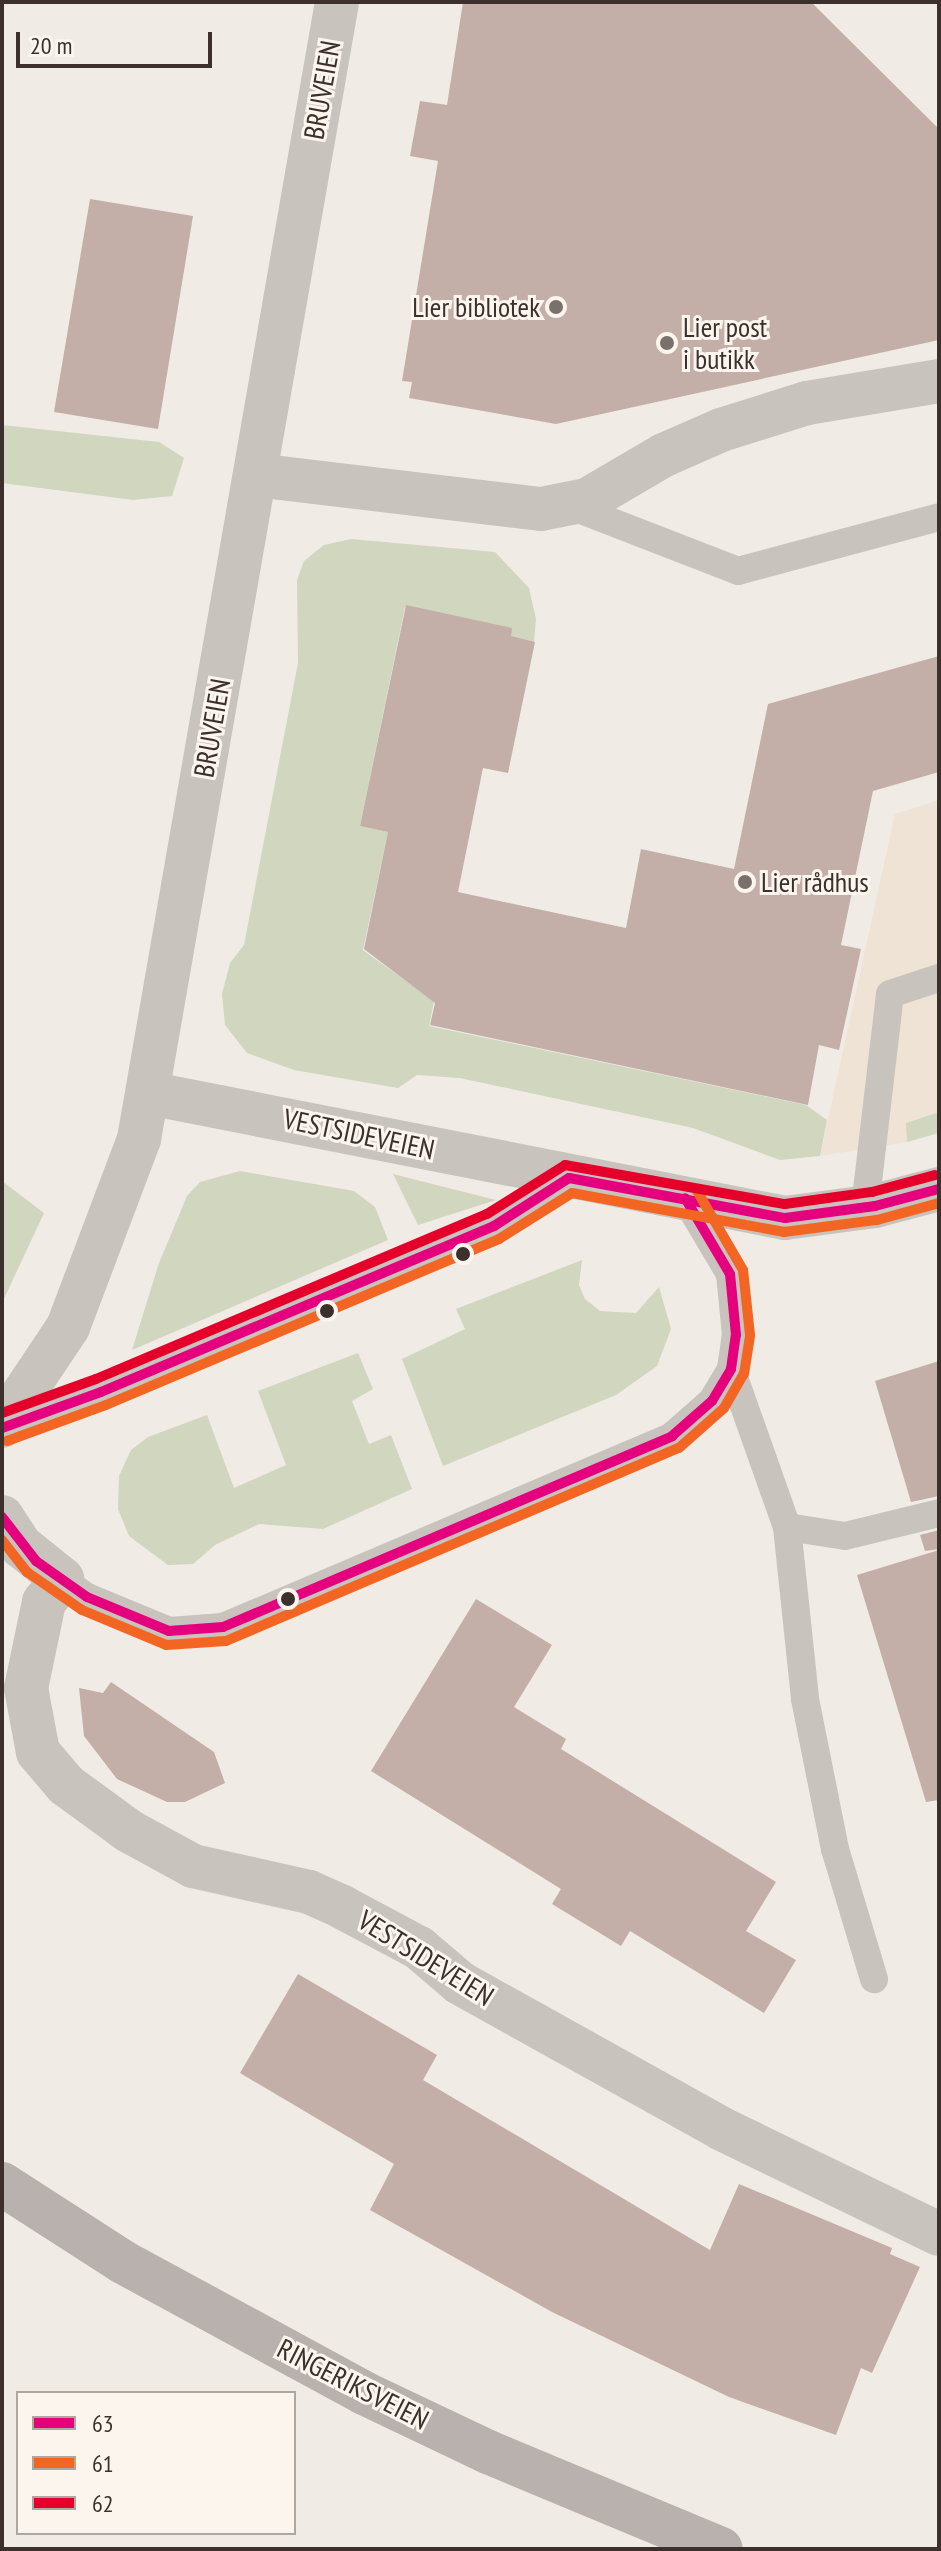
<!DOCTYPE html>
<html>
<head>
<meta charset="utf-8">
<style>
  body { margin:0 }
  #map { position:relative; width:941px; height:2551px; overflow:hidden; background:#f0ebe5; font-family:"PT Sans Narrow",sans-serif }
  div>[style] { position:absolute }
  .green>* { inset:0; background:#d1d6bf }
  .plaza>* { inset:0; background:#eee3d5 }
  .building>* { inset:0; background:#c3afa7 }
  .service>* { height:28px; margin:-14px; padding:0 14px; transform-origin:14px; border-radius:14px; background:#c9c3be }
  .minor>* { height:44px; margin:-22px; padding:0 22px; transform-origin:22px; border-radius:22px; background:#c9c3be }
  .tertiary>* { height:44px; margin:-22px; padding:0 22px; transform-origin:22px; border-radius:22px; background:#c9c3be }
  .primary>* { height:44px; margin:-22px; padding:0 22px; transform-origin:22px; border-radius:22px; background:#b8b1ad }
  .bus-1>* { height:10px; margin:-5px; padding:0 5px; transform-origin:5px; border-radius:5px; background:#e5007d }
  .bus-2>* { height:10px; margin:-5px; padding:0 5px; transform-origin:5px; border-radius:5px; background:#f26522 }
  .bus-3>* { height:10px; margin:-5px; padding:0 5px; transform-origin:5px; border-radius:5px; background:#e4002b }
  .dots>* { width:22px; height:22px; translate:-50% -50%; box-sizing:border-box; border:4px solid #fbf5ee; border-radius:50% }
  span { translate:-50% -50%; white-space:nowrap; text-align:center; line-height:1.15; -webkit-text-stroke:6px #fbf5ee; paint-order:stroke }
  .street-label { font-size:28px; color:#3b302b }
  .poi-label { font-size:28px; color:#3b302b }
  .right { translate:-100% -50%; text-align:right }
  .left { translate:0 -50%; text-align:left }
  .frame { position:absolute; inset:0; border:4px solid #3b302b; pointer-events:none }
  .legend { position:absolute; left:16px; top:2391px; width:280px; height:144px; box-sizing:border-box; background:#fbf5ee; border:2px solid #aea6a0; margin:0; padding:10px 14px; list-style:none; font-size:24px; color:#3b302b }
  .legend li { display:flex; align-items:center; gap:16px; height:40px }
  .legend b { width:40px; border:2px solid #aea6a0 }
  .scale { position:absolute; left:16px; top:32px; width:196px; height:36px; box-sizing:border-box; border:4px solid #3b302b; border-top:0; padding-left:10px; font-size:24px; line-height:28px; white-space:nowrap; color:#3b302b; -webkit-text-stroke:6px #fbf5ee; paint-order:stroke }
</style>
</head>
<body>
<div id="map">
  <div class="green">
    <i style="clip-path:polygon(2px 425px,159px 442px,184px 458px,172px 496px,133px 500px,2px 483px)"></i>
    <i style="clip-path:polygon(351px 539px,495px 552px,529px 588px,536px 619px,534px 642px,510px 637px,511px 629px,405px 607px,360px 826px,388px 832px,363px 950px,434px 1001px,429px 1026px,806px 1105px,827px 1120px,820px 1156px,780px 1160px,693px 1128px,460px 1078px,417px 1075px,398px 1088px,294px 1070px,247px 1053px,225px 1025px,222px 994px,230px 963px,244px 945px,298px 663px,297px 580px,304px 561px,324px 545px)"></i>
    <i style="clip-path:polygon(939px 1112px,939px 1133px,907px 1142px,905px 1123px)"></i>
    <i style="clip-path:polygon(240px 1171px,354px 1191px,375px 1207px,388px 1240px,132px 1350px,159px 1263px,187px 1196px,200px 1182px)"></i>
    <i style="clip-path:polygon(393px 1174px,496px 1200px,418px 1225px)"></i>
    <i style="clip-path:polygon(2px 1181px,44px 1213px,2px 1303px)"></i>
    <i style="clip-path:polygon(582px 1260px,579px 1285px,585px 1299px,600px 1311px,636px 1313px,659px 1287px,671px 1329px,657px 1366px,616px 1395px,443px 1466px,402px 1359px,465px 1329px,456px 1309px)"></i>
    <i style="clip-path:polygon(358px 1353px,373px 1389px,352px 1401px,369px 1444px,391px 1435px,412px 1489px,323px 1529px,259px 1524px,215px 1545px,193px 1564px,168px 1565px,129px 1536px,118px 1509px,119px 1476px,131px 1450px,148px 1437px,207px 1415px,234px 1488px,286px 1465px,258px 1391px)"></i>
  </div>
  <div class="plaza">
    <i style="clip-path:polygon(939px 800px,939px 1112px,906px 1123px,907px 1142px,820px 1156px,895px 814px)"></i>
  </div>
  <div class="building">
    <i style="clip-path:polygon(463px 2px,811px 2px,939px 129px,939px 340px,556px 424px,409px 398px,412px 382px,402px 381px,438px 161px,410px 156px,420px 101px,447px 105px)"></i>
    <i style="clip-path:polygon(90px 199px,193px 216px,158px 429px,54px 412px)"></i>
    <i style="clip-path:polygon(406px 605px,512px 628px,511px 636px,535px 642px,508px 773px,483px 768px,458px 892px,626px 928px,641px 849px,734px 869px,768px 704px,939px 656px,939px 772px,873px 791px,841px 945px,861px 949px,839px 1050px,819px 1045px,808px 1105px,430px 1025px,435px 1003px,364px 949px,388px 832px,360px 826px)"></i>
    <i style="clip-path:polygon(939px 1361px,939px 1496px,911px 1502px,875px 1381px)"></i>
    <i style="clip-path:polygon(939px 1530px,939px 1549px,925px 1551px,920px 1535px)"></i>
    <i style="clip-path:polygon(939px 1550px,939px 1800px,926px 1802px,857px 1575px)"></i>
    <i style="clip-path:polygon(476px 1599px,552px 1645px,514px 1707px,566px 1739px,561px 1749px,776px 1882px,746px 1931px,796px 1960px,764px 2013px,630px 1931px,621px 1946px,552px 1904px,561px 1889px,371px 1771px)"></i>
    <i style="clip-path:polygon(111px 1682px,214px 1752px,225px 1783px,185px 1802px,167px 1802px,117px 1779px,84px 1736px,79px 1688px,103px 1693px)"></i>
    <i style="clip-path:polygon(298px 1974px,437px 2055px,423px 2080px,710px 2250px,739px 2184px,892px 2248px,890px 2254px,920px 2267px,872px 2373px,861px 2368px,836px 2435px,729px 2397px,552px 2312px,370px 2210px,394px 2164px,240px 2073px)"></i>
  </div>
  <div class="service">
    <i style="left:568px;top:505px;width:182px;rotate:21.2deg"></i>
    <i style="left:738px;top:571px;width:208px;rotate:-15deg"></i>
    <i style="left:865px;top:1207px;width:214px;rotate:-83.3deg"></i>
    <i style="left:890px;top:994px;width:52px;rotate:-18.1deg"></i>
    <i style="left:731px;top:1369px;width:168px;rotate:70.5deg"></i>
    <i style="left:787px;top:1527px;width:59px;rotate:8.8deg"></i>
    <i style="left:845px;top:1536px;width:97px;rotate:-13.7deg"></i>
    <i style="left:2px;top:1428px;width:105px;rotate:-20deg"></i>
    <i style="left:101px;top:1392px;width:427px;rotate:-22.9deg"></i>
    <i style="left:494px;top:1226px;width:89px;rotate:-32.6deg"></i>
    <i style="left:787px;top:1527px;width:173px;rotate:84deg"></i>
    <i style="left:805px;top:1699px;width:153px;rotate:78.7deg"></i>
    <i style="left:835px;top:1849px;width:136px;rotate:73.3deg"></i>
    <i style="left:62px;top:1579px;width:31px;rotate:36deg"></i>
    <i style="left:87px;top:1597px;width:89px;rotate:22.5deg"></i>
    <i style="left:169px;top:1631px;width:54px;rotate:-4.2deg"></i>
    <i style="left:223px;top:1627px;width:488px;rotate:-23deg"></i>
    <i style="left:672px;top:1436px;width:53px;rotate:-41.2deg"></i>
    <i style="left:712px;top:1401px;width:37px;rotate:-59deg"></i>
    <i style="left:731px;top:1369px;width:34px;rotate:-82deg"></i>
    <i style="left:736px;top:1335px;width:61px;rotate:-95.6deg"></i>
    <i style="left:730px;top:1274px;width:88px;rotate:-120.6deg"></i>
  </div>
  <div class="minor">
    <i style="left:256px;top:475px;width:287px;rotate:6.8deg"></i>
    <i style="left:541px;top:509px;width:47px;rotate:-11.1deg"></i>
    <i style="left:587px;top:500px;width:89px;rotate:-30.3deg"></i>
    <i style="left:664px;top:455px;width:62px;rotate:-23.7deg"></i>
    <i style="left:721px;top:430px;width:90px;rotate:-17.4deg"></i>
    <i style="left:807px;top:403px;width:134px;rotate:-9.5deg"></i>
    <i style="left:2px;top:1517px;width:35px;rotate:57deg"></i>
    <i style="left:21px;top:1546px;width:53px;rotate:38.8deg"></i>
    <i style="left:62px;top:1579px;width:29px;rotate:128deg"></i>
    <i style="left:44px;top:1602px;width:88px;rotate:101.8deg"></i>
    <i style="left:26px;top:1688px;width:65px;rotate:79.4deg"></i>
    <i style="left:38px;top:1752px;width:43px;rotate:49.7deg"></i>
    <i style="left:66px;top:1785px;width:78px;rotate:36.1deg"></i>
    <i style="left:129px;top:1831px;width:73px;rotate:28.7deg"></i>
    <i style="left:193px;top:1866px;width:119px;rotate:12.6deg"></i>
    <i style="left:309px;top:1892px;width:36px;rotate:24deg"></i>
    <i style="left:342px;top:1907px;width:87px;rotate:28deg"></i>
    <i style="left:419px;top:1948px;width:54px;rotate:40.5deg"></i>
    <i style="left:460px;top:1983px;width:300px;rotate:29.1deg"></i>
    <i style="left:722px;top:2129px;width:241px;rotate:25.8deg"></i>
  </div>
  <div class="tertiary">
    <i style="left:148px;top:1093px;width:649px;rotate:11.1deg"></i>
    <i style="left:785px;top:1218px;width:91px;rotate:-7.6deg"></i>
    <i style="left:875px;top:1206px;width:66px;rotate:-14.9deg"></i>
    <i style="left:2px;top:1426px;width:119px;rotate:-56.3deg"></i>
    <i style="left:68px;top:1327px;width:201px;rotate:-69.3deg"></i>
    <i style="left:139px;top:1139px;width:1154px;rotate:-80.12deg"></i>
  </div>
  <div class="primary">
    <i style="left:2px;top:2184px;width:144px;rotate:32.8deg"></i>
    <i style="left:123px;top:2262px;width:274px;rotate:28.5deg"></i>
    <i style="left:364px;top:2393px;width:137px;rotate:25.4deg"></i>
    <i style="left:488px;top:2452px;width:252px;rotate:22.6deg"></i>
  </div>
  <div class="bus-1">
    <i style="left:2px;top:1428px;width:105px;rotate:-20deg"></i>
    <i style="left:101px;top:1392px;width:427px;rotate:-22.9deg"></i>
    <i style="left:494px;top:1226px;width:89px;rotate:-32.6deg"></i>
    <i style="left:569px;top:1178px;width:220px;rotate:10.5deg"></i>
    <i style="left:785px;top:1218px;width:91px;rotate:-7.6deg"></i>
    <i style="left:875px;top:1206px;width:66px;rotate:-14.9deg"></i>
    <i style="left:2px;top:1517px;width:56px;rotate:52.3deg"></i>
    <i style="left:36px;top:1561px;width:62px;rotate:35.2deg"></i>
    <i style="left:87px;top:1597px;width:89px;rotate:22.5deg"></i>
    <i style="left:169px;top:1631px;width:54px;rotate:-4.2deg"></i>
    <i style="left:223px;top:1627px;width:488px;rotate:-23deg"></i>
    <i style="left:672px;top:1436px;width:53px;rotate:-41.2deg"></i>
    <i style="left:712px;top:1401px;width:37px;rotate:-59deg"></i>
    <i style="left:731px;top:1369px;width:34px;rotate:-82deg"></i>
    <i style="left:736px;top:1335px;width:61px;rotate:-95.6deg"></i>
    <i style="left:730px;top:1274px;width:88px;rotate:-120.6deg"></i>
  </div>
  <div class="bus-2">
    <i style="left:7px;top:1441px;width:105px;rotate:-20deg"></i>
    <i style="left:106px;top:1405px;width:427px;rotate:-22.9deg"></i>
    <i style="left:499px;top:1239px;width:86px;rotate:-32.2deg"></i>
    <i style="left:572px;top:1193px;width:216px;rotate:10.4deg"></i>
    <i style="left:784px;top:1232px;width:94px;rotate:-7.4deg"></i>
    <i style="left:877px;top:1220px;width:64px;rotate:-15.3deg"></i>
    <i style="left:2px;top:1540px;width:41px;rotate:52deg"></i>
    <i style="left:27px;top:1572px;width:67px;rotate:34.6deg"></i>
    <i style="left:82px;top:1610px;width:91px;rotate:22.6deg"></i>
    <i style="left:166px;top:1645px;width:60px;rotate:-3.8deg"></i>
    <i style="left:226px;top:1641px;width:492px;rotate:-23.1deg"></i>
    <i style="left:679px;top:1448px;width:60px;rotate:-41.6deg"></i>
    <i style="left:724px;top:1408px;width:39px;rotate:-60deg"></i>
    <i style="left:744px;top:1374px;width:39px;rotate:-81deg"></i>
    <i style="left:750px;top:1335px;width:65px;rotate:-96.1deg"></i>
    <i style="left:743px;top:1270px;width:91px;rotate:-120.2deg"></i>
  </div>
  <div class="bus-3">
    <i style="left:2px;top:1413px;width:100px;rotate:-19.9deg"></i>
    <i style="left:96px;top:1379px;width:424px;rotate:-22.9deg"></i>
    <i style="left:487px;top:1214px;width:92px;rotate:-32.1deg"></i>
    <i style="left:565px;top:1165px;width:223px;rotate:10.1deg"></i>
    <i style="left:785px;top:1204px;width:88px;rotate:-7.9deg"></i>
    <i style="left:872px;top:1192px;width:65px;rotate:-15.1deg"></i>
  </div>
  <div class="dots">
    <i style="left:556px;top:307px;background:#7a716c"></i>
    <i style="left:667px;top:343px;background:#7a716c"></i>
    <i style="left:745px;top:882px;background:#7a716c"></i>
    <i style="left:463px;top:1254px;background:#3b302b"></i>
    <i style="left:327px;top:1311px;background:#3b302b"></i>
    <i style="left:288px;top:1599px;background:#3b302b"></i>
  </div>
  <div class="street-label">
    <span style="left:322px;top:90px;rotate:-80deg">BRUVEIEN</span>
    <span style="left:212px;top:728px;rotate:-80deg">BRUVEIEN</span>
    <span style="left:359px;top:1134px;rotate:12deg">VESTSIDEVEIEN</span>
    <span style="left:426px;top:1958px;rotate:32deg">VESTSIDEVEIEN</span>
    <span style="left:353px;top:2384px;rotate:27deg">RINGERIKSVEIEN</span>
  </div>
  <div class="poi-label">
    <span class="right" style="left:540px;top:307px">Lier bibliotek</span>
    <span class="left" style="left:683px;top:343px">Lier post<br>i butikk</span>
    <span class="left" style="left:761px;top:882px">Lier rådhus</span>
  </div>
  <div class="frame"></div>
  <ul class="legend">
  <li><b style="height:10px;background:#e5007d"></b>63</li>
  <li><b style="height:10px;background:#f26522"></b>61</li>
  <li><b style="height:10px;background:#e4002b"></b>62</li>
  </ul>
  <div class="scale">20 m</div>
</div>
</body>
</html>
